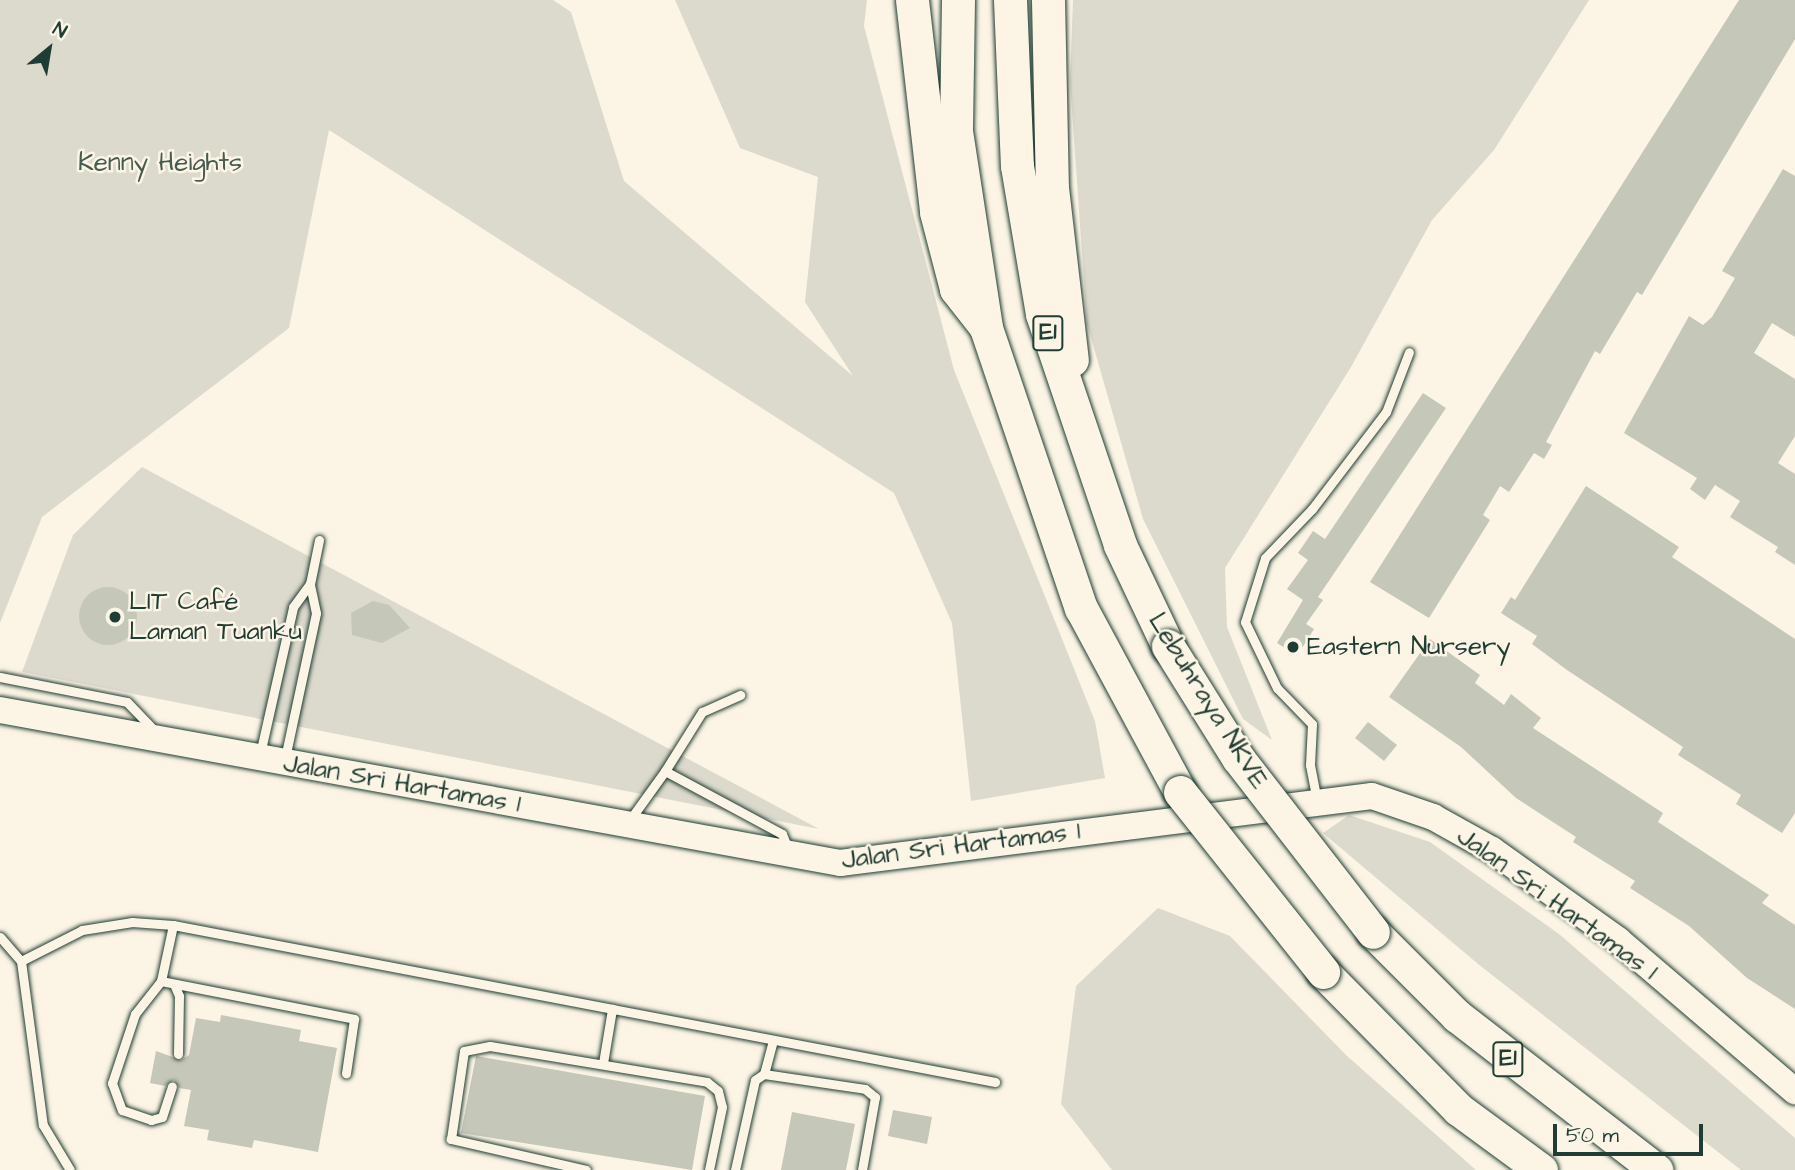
<!DOCTYPE html>
<html>
<head>
<meta charset="utf-8">
<style>
  body { margin:0 }
  #map { position:relative; width:1795px; height:1170px; overflow:hidden; background:#fcf5e5; font-family:"Architects Daughter",sans-serif }
  div>[style] { position:absolute }
  .green>* { inset:0; background:#dcdacc }
  .building>* { inset:0; background:#c5c7b9 }
  .round { border-radius:50% }
  .roads { filter:drop-shadow(0 0 2px #1f3d34) drop-shadow(0 0 2px #1f3d34) }
  .lane>* { height:9px; margin:-4.5px; padding:0 4.5px; transform-origin:4.5px; border-radius:4.5px; background:#fcf5e5 }
  .secondary>* { height:26px; margin:-13px; padding:0 13px; transform-origin:13px; border-radius:13px; background:#fcf5e5 }
  .highway>* { height:33px; margin:-16.5px; padding:0 16.5px; transform-origin:16.5px; border-radius:16.5px; background:#fcf5e5 }
  .bridges { filter:drop-shadow(0 0 2px #1f3d34) drop-shadow(0 0 2px #1f3d34) }
  .highway-bridge>* { height:33px; margin:-16.5px; padding:0 16.5px; transform-origin:16.5px; border-radius:16.5px; background:#fcf5e5 }
  .dots>* { width:19px; height:19px; translate:-50% -50%; box-sizing:border-box; border:4px solid #fcf5e5; border-radius:50% }
  span { translate:-50% -50%; white-space:nowrap; text-align:center; line-height:1.15; -webkit-text-stroke:5px #fcf5e5; paint-order:stroke }
  .shield-label span { padding:2px 5px; background:#fcf5e5; border:2px solid; border-radius:5px; -webkit-text-stroke-width:0 }
  .shield-label { font-size:24px; color:#1f3d34; font-weight:700 }
  .park-label { font-size:26px; color:#455c52 }
  .poi-label { font-size:26px; color:#1f3d34 }
  .left { translate:0 -50%; text-align:left }
  .street-label { font-size:26px; color:#1f3d34 }
  .north { position:absolute; left:14px; top:14px; width:70px; height:70px; -webkit-text-stroke:5px #fcf5e5; paint-order:stroke; rotate:30deg; font-size:19px; font-weight:700; line-height:28px; text-align:center; color:#1f3d34 }
  .north::after { content:''; display:block; margin:auto; width:24px; height:32px; background:#1f3d34; clip-path:polygon(50% 0,100% 100%,50% 72%,0 100%) }
  .scale { position:absolute; left:1553px; top:1124px; width:150px; height:32px; box-sizing:border-box; border:4px solid #1f3d34; border-top:0; padding-left:9px; font-size:21px; line-height:24px; white-space:nowrap; color:#1f3d34; -webkit-text-stroke:5px #fcf5e5; paint-order:stroke }
</style>
</head>
<body>
<div id="map">
  <div class="green">
    <i style="clip-path:polygon(0 0,553px 0,571px 12px,624px 181px,853px 376px,805px 302px,818px 177px,740px 148px,675px 0,867px 0,864px 26px,954px 370px,1095px 721px,1105px 778px,971px 801px,952px 623px,894px 493px,329px 130px,289px 328px,42px 517px,0 623px)"></i>
    <i style="clip-path:polygon(1073px 0,1589px 0,1494px 150px,1432px 220px,1351px 367px,1225px 568px,1227px 627px,1272px 740px,1243px 719px,1143px 519px,1087px 324px,1070px 83px)"></i>
    <i style="clip-path:polygon(142px 467px,819px 829px,22px 672px,73px 535px)"></i>
    <i style="clip-path:polygon(1349px 815px,1430px 842px,1559px 934px,1795px 1138px,1795px 1170px,1741px 1170px,1478px 964px,1323px 833px)"></i>
    <i style="clip-path:polygon(1158px 908px,1230px 936px,1347px 1056px,1476px 1170px,1112px 1170px,1061px 1104px,1076px 986px)"></i>
  </div>
  <div class="building">
    <i style="clip-path:polygon(1739px 0,1795px 0,1795px 39px,1642px 295px,1637px 292px,1600px 354px,1595px 351px,1546px 442px,1552px 445px,1544px 459px,1534px 453px,1509px 492px,1500px 486px,1483px 515px,1490px 520px,1429px 618px,1370px 582px)"></i>
    <i style="clip-path:polygon(1783px 169px,1795px 176px,1795px 337px,1772px 323px,1754px 353px,1795px 379px,1795px 436px,1778px 463px,1795px 474px,1795px 565px,1775px 552px,1778px 547px,1730px 517px,1740px 501px,1715px 485px,1705px 500px,1690px 489px,1697px 478px,1624px 433px,1689px 316px,1703px 325px,1712px 317px,1735px 278px,1722px 271px)"></i>
    <i style="clip-path:polygon(1423px 393px,1446px 408px,1318px 597px,1323px 600px,1306px 624px,1314px 629px,1297px 656px,1277px 643px,1303px 600px,1287px 589px,1308px 560px,1298px 553px,1313px 531px,1325px 539px)"></i>
    <i style="clip-path:polygon(1586px 486px,1679px 547px,1672px 557px,1795px 639px,1795px 813px,1782px 833px,1736px 804px,1741px 795px,1678px 755px,1683px 747px,1567px 670px,1532px 644px,1537px 636px,1501px 613px,1511px 597px,1515px 600px)"></i>
    <i class="round" style="left:79px;top:587px;width:58px;height:58px"></i>
    <i style="clip-path:polygon(373px 601px,389px 605px,410px 628px,382px 643px,352px 635px,351px 613px)"></i>
    <i style="clip-path:polygon(1430px 639px,1480px 675px,1475px 683px,1504px 705px,1511px 694px,1541px 718px,1533px 728px,1663px 813px,1658px 822px,1769px 895px,1762px 903px,1795px 925px,1795px 1009px,1747px 978px,1689px 926px,1630px 888px,1635px 881px,1573px 842px,1576px 837px,1516px 798px,1461px 747px,1389px 697px)"></i>
    <i style="clip-path:polygon(1368px 722px,1397px 745px,1384px 761px,1355px 738px)"></i>
    <i style="clip-path:polygon(221px 1015px,301px 1030px,299px 1041px,337px 1048px,318px 1152px,254px 1140px,252px 1148px,207px 1140px,209px 1130px,184px 1126px,191px 1090px,179px 1088px,174px 1080px,165px 1086px,150px 1083px,156px 1051px,181px 1060px,189px 1055px,196px 1018px,220px 1022px)"></i>
    <i style="clip-path:polygon(476px 1056px,705px 1096px,692px 1170px,461px 1133px)"></i>
    <i style="clip-path:polygon(893px 1110px,932px 1117px,927px 1144px,888px 1136px)"></i>
    <i style="clip-path:polygon(792px 1112px,855px 1124px,846px 1170px,781px 1170px)"></i>
  </div>
  <div class="roads">
    <div class="lane">
      <i style="left:0;top:677px;width:129px;rotate:11.1deg"></i>
      <i style="left:127px;top:702px;width:40px;rotate:46deg"></i>
      <i style="left:260px;top:754px;width:151px;rotate:-77.3deg"></i>
      <i style="left:293px;top:607px;width:29px;rotate:-54deg"></i>
      <i style="left:285px;top:758px;width:148px;rotate:-77.9deg"></i>
      <i style="left:316px;top:613px;width:30px;rotate:-102deg"></i>
      <i style="left:310px;top:584px;width:45px;rotate:-78.4deg"></i>
      <i style="left:665px;top:771px;width:70px;rotate:-57.9deg"></i>
      <i style="left:702px;top:712px;width:42px;rotate:-24.1deg"></i>
      <i style="left:1317px;top:801px;width:37px;rotate:-101deg"></i>
      <i style="left:1310px;top:765px;width:41px;rotate:-87.2deg"></i>
      <i style="left:1312px;top:724px;width:50px;rotate:-134.2deg"></i>
      <i style="left:1277px;top:688px;width:73px;rotate:-115.9deg"></i>
      <i style="left:1245px;top:622px;width:67px;rotate:-72.6deg"></i>
      <i style="left:1265px;top:558px;width:68px;rotate:-46.2deg"></i>
      <i style="left:1312px;top:509px;width:122px;rotate:-52.7deg"></i>
      <i style="left:1386px;top:412px;width:64px;rotate:-69deg"></i>
      <i style="left:629px;top:821px;width:62px;rotate:-54.2deg"></i>
      <i style="left:665px;top:771px;width:133px;rotate:28.3deg"></i>
      <i style="left:782px;top:834px;width:16px;rotate:68deg"></i>
      <i style="left:173px;top:925px;width:57px;rotate:102.1deg"></i>
      <i style="left:161px;top:981px;width:197px;rotate:11.1deg"></i>
      <i style="left:354px;top:1019px;width:55px;rotate:98.4deg"></i>
      <i style="left:0;top:937px;width:32px;rotate:49deg"></i>
      <i style="left:21px;top:961px;width:165px;rotate:82.4deg"></i>
      <i style="left:43px;top:1125px;width:52px;rotate:59deg"></i>
      <i style="left:21px;top:961px;width:68px;rotate:-26.9deg"></i>
      <i style="left:82px;top:930px;width:51px;rotate:-9.1deg"></i>
      <i style="left:132px;top:922px;width:41px;rotate:4.2deg"></i>
      <i style="left:173px;top:925px;width:837px;rotate:10.81deg"></i>
      <i style="left:161px;top:981px;width:42px;rotate:128.2deg"></i>
      <i style="left:135px;top:1014px;width:73px;rotate:108.4deg"></i>
      <i style="left:112px;top:1083px;width:29px;rotate:70deg"></i>
      <i style="left:122px;top:1110px;width:31px;rotate:19deg"></i>
      <i style="left:151px;top:1120px;width:11px;rotate:-15deg"></i>
      <i style="left:162px;top:1117px;width:32px;rotate:-72deg"></i>
      <i style="left:174px;top:984px;width:13px;rotate:67deg"></i>
      <i style="left:179px;top:996px;width:58px;rotate:91deg"></i>
      <i style="left:603px;top:1063px;width:55px;rotate:-80.5deg"></i>
      <i style="left:764px;top:1074px;width:35px;rotate:-75deg"></i>
      <i style="left:586px;top:1170px;width:139px;rotate:-167.1deg"></i>
      <i style="left:451px;top:1139px;width:89px;rotate:-81.6deg"></i>
      <i style="left:464px;top:1051px;width:26px;rotate:-11deg"></i>
      <i style="left:490px;top:1046px;width:220px;rotate:9.4deg"></i>
      <i style="left:707px;top:1082px;width:14px;rotate:39deg"></i>
      <i style="left:718px;top:1091px;width:16px;rotate:76deg"></i>
      <i style="left:722px;top:1107px;width:64px;rotate:101.7deg"></i>
      <i style="left:735px;top:1170px;width:92px;rotate:-77.5deg"></i>
      <i style="left:755px;top:1080px;width:11px;rotate:-34deg"></i>
      <i style="left:764px;top:1074px;width:102px;rotate:8.4deg"></i>
      <i style="left:865px;top:1089px;width:13px;rotate:39deg"></i>
      <i style="left:875px;top:1097px;width:74px;rotate:100.1deg"></i>
    </div>
    <div class="secondary">
      <i style="left:0;top:710px;width:854px;rotate:10.32deg"></i>
      <i style="left:840px;top:863px;width:536px;rotate:-7.18deg"></i>
      <i style="left:1372px;top:796px;width:65px;rotate:19deg"></i>
      <i style="left:1433px;top:817px;width:68px;rotate:29.2deg"></i>
      <i style="left:1492px;top:850px;width:155px;rotate:35.5deg"></i>
      <i style="left:1618px;top:940px;width:233px;rotate:40.5deg"></i>
    </div>
    <div class="highway">
      <i style="left:912px;top:0;width:213px;rotate:83.5deg"></i>
      <i style="left:936px;top:212px;width:80px;rotate:75.4deg"></i>
      <i style="left:956px;top:289px;width:47px;rotate:51.9deg"></i>
      <i style="left:958px;top:0;width:131px;rotate:90.9deg"></i>
      <i style="left:956px;top:131px;width:199px;rotate:81.3deg"></i>
      <i style="left:986px;top:328px;width:296px;rotate:71.3deg"></i>
      <i style="left:1081px;top:608px;width:209px;rotate:61.7deg"></i>
      <i style="left:1010px;top:0;width:166px;rotate:87.6deg"></i>
      <i style="left:1017px;top:166px;width:150px;rotate:80.4deg"></i>
      <i style="left:1042px;top:314px;width:244px;rotate:71.3deg"></i>
      <i style="left:1120px;top:545px;width:112px;rotate:64.6deg"></i>
      <i style="left:1048px;top:0;width:188px;rotate:88.8deg"></i>
      <i style="left:1052px;top:188px;width:173px;rotate:83.4deg"></i>
      <i style="left:1373px;top:932px;width:119px;rotate:45deg"></i>
      <i style="left:1457px;top:1016px;width:252px;rotate:37.7deg"></i>
      <i style="left:1323px;top:972px;width:192px;rotate:45.4deg"></i>
      <i style="left:1458px;top:1109px;width:103px;rotate:36.3deg"></i>
    </div>
  </div>
  <div class="bridges">
    <div class="highway-bridge">
      <i style="left:1168px;top:646px;width:132px;rotate:58deg"></i>
      <i style="left:1238px;top:758px;width:220px;rotate:52.2deg"></i>
      <i style="left:1180px;top:792px;width:230px;rotate:51.5deg"></i>
    </div>
  </div>
  <div class="dots">
    <i style="left:115px;top:617px;background:#1f3d34"></i>
    <i style="left:1293px;top:647px;background:#1f3d34"></i>
  </div>
  <div class="shield-label">
    <span style="left:1048px;top:333px">E1</span>
    <span style="left:1508px;top:1059px">E1</span>
  </div>
  <div class="park-label">
    <span style="left:160px;top:163px">Kenny Heights</span>
  </div>
  <div class="poi-label">
    <span class="left" style="left:129px;top:617px">LIT Café<br>Laman Tuanku</span>
    <span class="left" style="left:1307px;top:647px">Eastern Nursery</span>
  </div>
  <div class="street-label">
    <span style="left:1208px;top:701px;rotate:58deg">Lebuhraya NKVE</span>
    <span style="left:402px;top:784px;rotate:10deg">Jalan Sri Hartamas 1</span>
    <span style="left:961px;top:846px;rotate:-7deg">Jalan Sri Hartamas 1</span>
    <span style="left:1557px;top:904px;rotate:36deg">Jalan Sri Hartamas 1</span>
  </div>
  <div class="north">N</div>
  <div class="scale">50 m</div>
</div>
</body>
</html>
